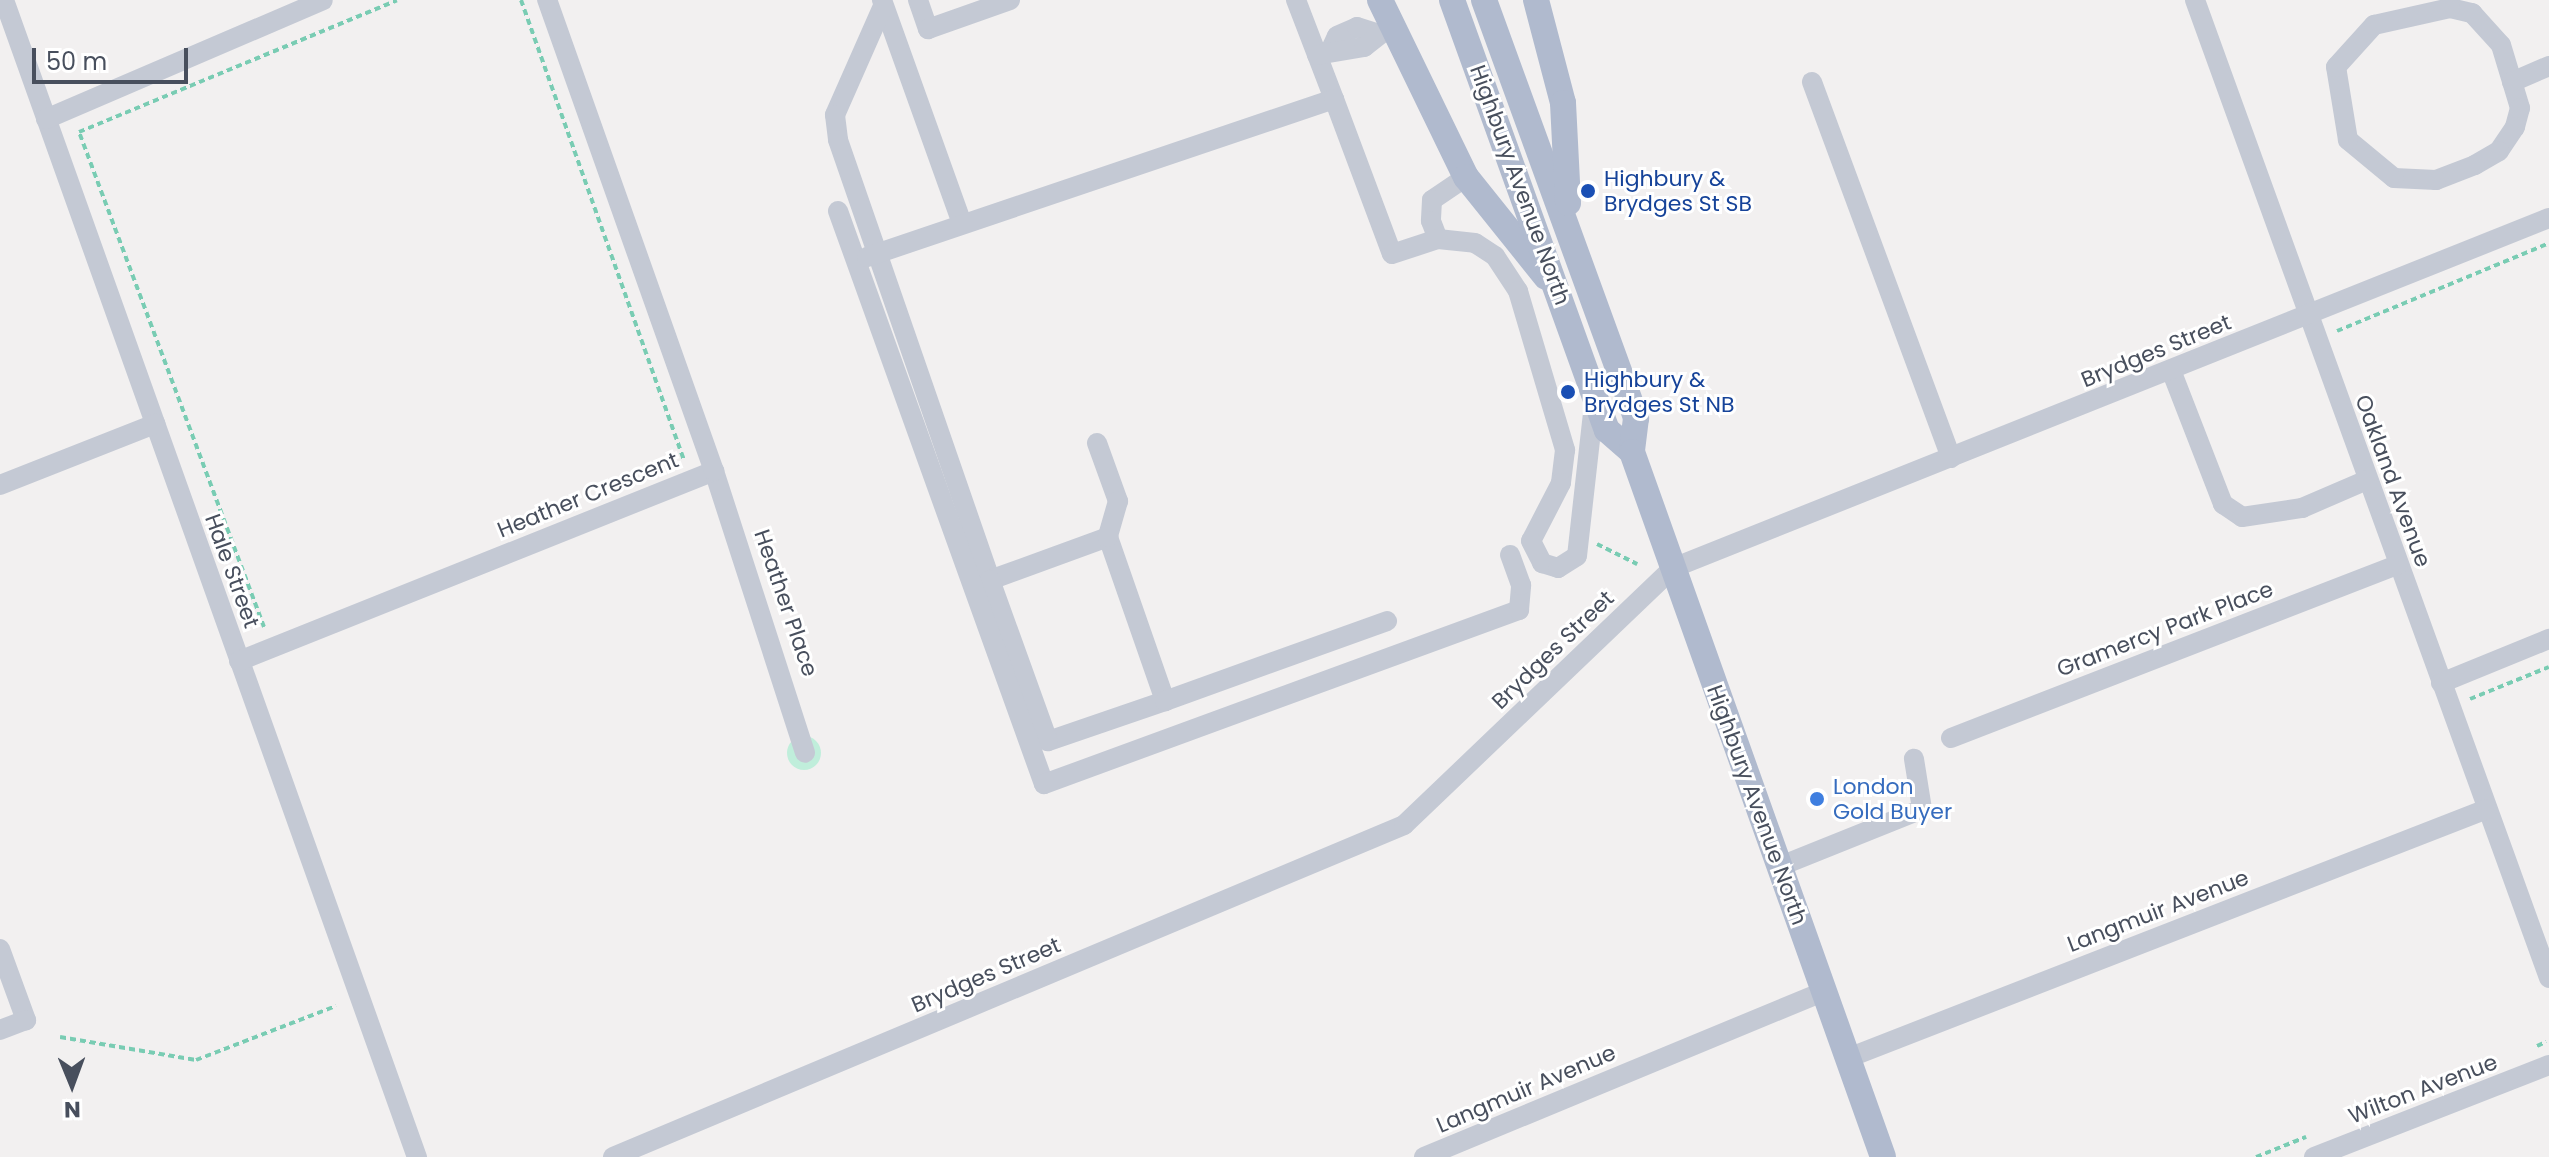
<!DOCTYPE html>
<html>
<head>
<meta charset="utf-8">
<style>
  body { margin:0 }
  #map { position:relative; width:2549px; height:1157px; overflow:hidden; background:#f2f0f0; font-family:Poppins,sans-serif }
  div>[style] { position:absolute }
  .green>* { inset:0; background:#c0eedb }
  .round { border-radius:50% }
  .path>* { height:4px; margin-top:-2px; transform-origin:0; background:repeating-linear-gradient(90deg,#79ccb3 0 6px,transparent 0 10px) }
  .minor>* { height:20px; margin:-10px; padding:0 10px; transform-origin:10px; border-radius:10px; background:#c4c9d4 }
  .major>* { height:26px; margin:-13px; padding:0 13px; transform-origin:13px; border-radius:13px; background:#b0bace }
  .dots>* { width:22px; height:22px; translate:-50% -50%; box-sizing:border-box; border:4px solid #fff; border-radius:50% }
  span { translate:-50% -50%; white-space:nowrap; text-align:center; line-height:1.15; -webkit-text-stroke:6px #fff; paint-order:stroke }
  .transit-label { font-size:22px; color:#164399 }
  .left { translate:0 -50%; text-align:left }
  .street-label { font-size:22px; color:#484f5d }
  .shop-label { font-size:22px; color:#366cbe }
  .north { position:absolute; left:32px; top:1045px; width:80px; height:80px; -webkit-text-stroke:6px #fff; paint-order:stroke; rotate:179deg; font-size:22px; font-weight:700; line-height:32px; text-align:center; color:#484f5d }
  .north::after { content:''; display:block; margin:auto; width:28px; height:36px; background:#484f5d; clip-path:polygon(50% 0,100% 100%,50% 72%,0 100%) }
  .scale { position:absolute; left:32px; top:48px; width:156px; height:36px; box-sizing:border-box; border:4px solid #484f5d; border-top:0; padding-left:10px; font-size:24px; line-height:28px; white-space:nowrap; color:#484f5d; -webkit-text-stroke:6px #fff; paint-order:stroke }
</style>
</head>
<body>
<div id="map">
  <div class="green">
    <i class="round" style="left:787px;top:736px;width:34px;height:34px"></i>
  </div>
  <div class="path">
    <i style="left:521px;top:0;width:488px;rotate:70.5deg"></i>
    <i style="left:2337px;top:331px;width:230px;rotate:-22.5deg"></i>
    <i style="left:1597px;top:544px;width:45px;rotate:26.6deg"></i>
    <i style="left:264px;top:627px;width:528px;rotate:-110.49deg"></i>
    <i style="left:79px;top:132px;width:344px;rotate:-22.5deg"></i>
    <i style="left:2470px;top:699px;width:85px;rotate:-22.1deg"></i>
    <i style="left:60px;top:1037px;width:138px;rotate:9.6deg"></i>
    <i style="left:196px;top:1060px;width:150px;rotate:-21.1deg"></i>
    <i style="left:2537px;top:1046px;width:10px;rotate:-24deg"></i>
    <i style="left:2256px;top:1157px;width:54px;rotate:-21.8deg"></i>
  </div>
  <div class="minor">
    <i style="left:4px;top:0;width:1229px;rotate:70.36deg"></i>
    <i style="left:882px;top:0;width:237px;rotate:70.3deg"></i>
    <i style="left:918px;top:0;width:31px;rotate:71deg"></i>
    <i style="left:928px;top:29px;width:87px;rotate:-19.5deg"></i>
    <i style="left:1296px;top:0;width:106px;rotate:69deg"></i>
    <i style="left:2195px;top:0;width:1040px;rotate:70.1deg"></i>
    <i style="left:883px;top:6px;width:119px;rotate:113.8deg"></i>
    <i style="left:835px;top:115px;width:25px;rotate:83deg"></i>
    <i style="left:838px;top:140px;width:466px;rotate:70.9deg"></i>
    <i style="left:990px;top:580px;width:126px;rotate:-20deg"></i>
    <i style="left:1108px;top:537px;width:174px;rotate:70.8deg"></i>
    <i style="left:1165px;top:701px;width:124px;rotate:161.1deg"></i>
    <i style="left:1048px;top:741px;width:171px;rotate:-109.8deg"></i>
    <i style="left:2450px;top:8px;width:23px;rotate:13deg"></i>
    <i style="left:2472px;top:13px;width:43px;rotate:47.8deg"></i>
    <i style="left:2501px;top:45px;width:66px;rotate:73.2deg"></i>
    <i style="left:2520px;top:108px;width:20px;rotate:105deg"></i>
    <i style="left:2515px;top:127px;width:29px;rotate:124deg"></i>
    <i style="left:2499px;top:151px;width:28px;rotate:150deg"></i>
    <i style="left:2475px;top:165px;width:42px;rotate:159deg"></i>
    <i style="left:2436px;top:180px;width:42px;rotate:-177.3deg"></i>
    <i style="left:2394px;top:178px;width:60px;rotate:-140.4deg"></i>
    <i style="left:2348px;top:140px;width:74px;rotate:-99.3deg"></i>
    <i style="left:2336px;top:67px;width:57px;rotate:-47.9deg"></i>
    <i style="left:2374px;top:25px;width:78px;rotate:-12.6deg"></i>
    <i style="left:1331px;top:49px;width:14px;rotate:-65deg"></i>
    <i style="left:1337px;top:36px;width:22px;rotate:-24deg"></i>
    <i style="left:1357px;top:27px;width:19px;rotate:18deg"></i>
    <i style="left:1317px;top:55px;width:48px;rotate:-9.7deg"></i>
    <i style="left:1364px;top:47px;width:36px;rotate:-38deg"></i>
    <i style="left:1812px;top:82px;width:401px;rotate:69.7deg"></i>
    <i style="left:2512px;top:82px;width:40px;rotate:-23.4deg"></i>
    <i style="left:46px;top:119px;width:301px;rotate:-23.2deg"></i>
    <i style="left:1466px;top:177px;width:41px;rotate:145.9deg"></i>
    <i style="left:1432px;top:200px;width:21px;rotate:93deg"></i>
    <i style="left:1431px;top:221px;width:19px;rotate:69deg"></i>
    <i style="left:1438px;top:239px;width:37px;rotate:6deg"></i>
    <i style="left:1475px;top:243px;width:24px;rotate:33deg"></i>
    <i style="left:1495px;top:256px;width:42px;rotate:56.7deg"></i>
    <i style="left:1518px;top:291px;width:166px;rotate:73.5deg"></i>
    <i style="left:1565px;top:450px;width:33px;rotate:97deg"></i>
    <i style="left:1561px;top:483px;width:65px;rotate:117.3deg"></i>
    <i style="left:1531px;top:541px;width:25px;rotate:63deg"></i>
    <i style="left:1542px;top:563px;width:17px;rotate:17deg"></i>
    <i style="left:1558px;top:568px;width:22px;rotate:-32deg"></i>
    <i style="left:1577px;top:556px;width:153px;rotate:-83.6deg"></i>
    <i style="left:838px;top:211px;width:609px;rotate:70.23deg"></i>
    <i style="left:1044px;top:784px;width:506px;rotate:-20.12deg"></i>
    <i style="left:1519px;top:610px;width:25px;rotate:-85deg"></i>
    <i style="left:1521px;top:585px;width:32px;rotate:-110deg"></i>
    <i style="left:867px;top:257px;width:493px;rotate:-18.7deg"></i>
    <i style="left:1334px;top:99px;width:165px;rotate:69.5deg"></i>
    <i style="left:1392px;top:254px;width:48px;rotate:-18.1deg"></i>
    <i style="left:2171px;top:370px;width:144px;rotate:68.8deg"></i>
    <i style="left:2223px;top:504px;width:23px;rotate:34deg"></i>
    <i style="left:2242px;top:517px;width:61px;rotate:-8.5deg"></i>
    <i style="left:2302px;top:508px;width:71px;rotate:-23.3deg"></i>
    <i style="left:1097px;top:443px;width:62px;rotate:70.1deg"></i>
    <i style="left:1118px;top:501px;width:37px;rotate:106deg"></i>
    <i style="left:714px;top:471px;width:296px;rotate:72.1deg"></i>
    <i style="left:0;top:485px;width:167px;rotate:-21.5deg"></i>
    <i style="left:239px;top:661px;width:512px;rotate:-21.8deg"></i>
    <i style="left:714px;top:471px;width:500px;rotate:-109.5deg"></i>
    <i style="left:2441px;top:683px;width:117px;rotate:-22.2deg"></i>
    <i style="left:1165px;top:701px;width:236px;rotate:-19.8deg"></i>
    <i style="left:1951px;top:738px;width:479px;rotate:-21.2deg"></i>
    <i style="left:1778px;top:867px;width:155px;rotate:-21.9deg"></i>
    <i style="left:1922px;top:809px;width:51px;rotate:-99.1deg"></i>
    <i style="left:0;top:949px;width:76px;rotate:69.9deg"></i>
    <i style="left:26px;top:1020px;width:28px;rotate:159deg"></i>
    <i style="left:1848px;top:1058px;width:686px;rotate:-21.29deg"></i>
    <i style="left:613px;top:1157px;width:858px;rotate:-22.77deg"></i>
    <i style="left:1404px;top:825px;width:372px;rotate:-43.7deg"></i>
    <i style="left:1673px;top:568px;width:943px;rotate:-21.78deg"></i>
    <i style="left:1424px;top:1157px;width:432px;rotate:-22.5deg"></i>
    <i style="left:2314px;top:1157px;width:252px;rotate:-21.4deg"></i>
  </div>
  <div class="major">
    <i style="left:1380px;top:0;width:197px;rotate:64.1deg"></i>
    <i style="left:1466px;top:177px;width:128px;rotate:51.3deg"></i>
    <i style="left:1452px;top:0;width:457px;rotate:70.2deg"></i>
    <i style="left:1607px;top:430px;width:33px;rotate:41deg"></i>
    <i style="left:1484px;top:0;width:445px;rotate:70deg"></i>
    <i style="left:1636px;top:418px;width:34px;rotate:97deg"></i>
    <i style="left:1632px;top:452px;width:748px;rotate:70.4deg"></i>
    <i style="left:1536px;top:0;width:106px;rotate:75.3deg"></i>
    <i style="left:1563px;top:103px;width:100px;rotate:87.1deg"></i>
  </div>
  <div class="dots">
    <i style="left:1588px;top:191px;background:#1a4fb4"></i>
    <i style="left:1568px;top:392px;background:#1a4fb4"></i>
    <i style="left:1817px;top:799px;background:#3f7fe0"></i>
  </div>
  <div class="transit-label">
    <span class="left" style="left:1604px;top:191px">Highbury &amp;<br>Brydges St SB</span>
    <span class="left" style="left:1584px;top:392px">Highbury &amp;<br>Brydges St NB</span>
  </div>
  <div class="street-label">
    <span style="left:1520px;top:185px;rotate:70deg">Highbury Avenue North</span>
    <span style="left:2156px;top:351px;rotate:-22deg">Brydges Street</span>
    <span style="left:2393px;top:481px;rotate:70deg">Oakland Avenue</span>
    <span style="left:588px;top:495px;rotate:-22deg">Heather Crescent</span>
    <span style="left:232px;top:571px;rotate:70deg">Hale Street</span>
    <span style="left:786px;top:603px;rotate:71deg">Heather Place</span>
    <span style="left:2165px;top:629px;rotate:-21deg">Gramercy Park Place</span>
    <span style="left:1553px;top:650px;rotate:-44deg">Brydges Street</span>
    <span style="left:1757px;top:805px;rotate:70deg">Highbury Avenue North</span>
    <span style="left:2158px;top:911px;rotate:-21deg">Langmuir Avenue</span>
    <span style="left:986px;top:975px;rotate:-23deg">Brydges Street</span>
    <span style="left:1526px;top:1089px;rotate:-23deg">Langmuir Avenue</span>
    <span style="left:2423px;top:1089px;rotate:-21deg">Wilton Avenue</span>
  </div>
  <div class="shop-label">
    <span class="left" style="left:1833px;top:799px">London<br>Gold Buyer</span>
  </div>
  <div class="north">N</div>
  <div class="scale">50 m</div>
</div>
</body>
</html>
